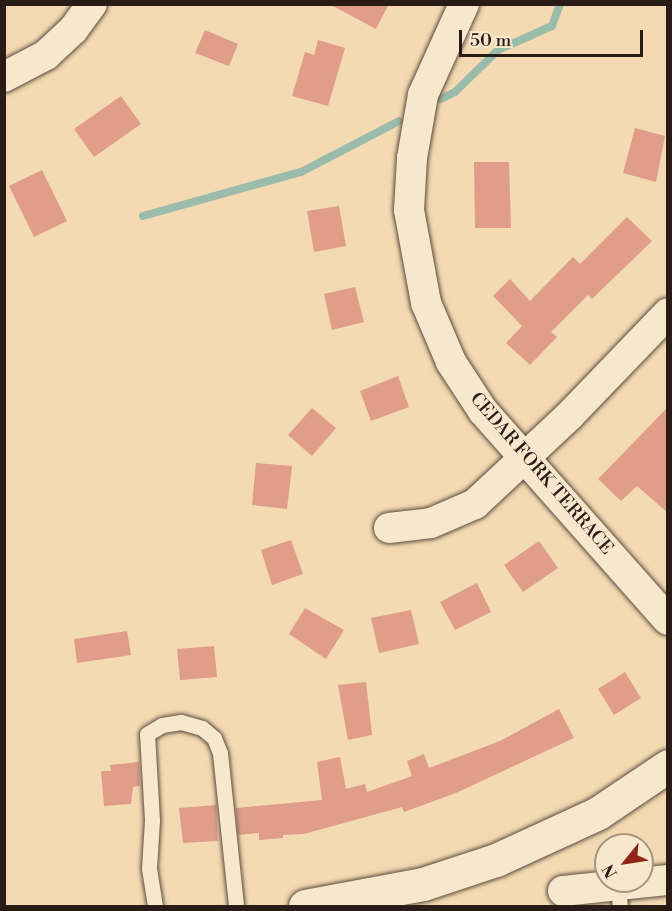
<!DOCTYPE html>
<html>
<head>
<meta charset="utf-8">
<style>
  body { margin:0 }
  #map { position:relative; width:672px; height:911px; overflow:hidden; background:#f3dab2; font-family:"Libre Bodoni",serif }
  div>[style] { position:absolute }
  .stream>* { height:8px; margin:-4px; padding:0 4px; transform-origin:4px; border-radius:4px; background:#9bbbab }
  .building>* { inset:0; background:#df9d8a }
  .roads { filter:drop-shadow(0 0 2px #5c4c3d) drop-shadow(0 0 2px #5c4c3d) }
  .service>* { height:15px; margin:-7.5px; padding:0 7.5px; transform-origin:7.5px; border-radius:7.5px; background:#f7e7cd }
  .minor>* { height:30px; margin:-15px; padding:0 15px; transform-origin:15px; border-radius:15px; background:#f7e7cd }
  .tertiary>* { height:33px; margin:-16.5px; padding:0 16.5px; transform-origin:16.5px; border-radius:16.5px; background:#f7e7cd }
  span { translate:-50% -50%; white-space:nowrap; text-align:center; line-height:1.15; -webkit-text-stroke:4.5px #f7e7cd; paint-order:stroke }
  .street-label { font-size:18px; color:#291c16 }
  .frame { position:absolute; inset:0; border:6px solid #291c16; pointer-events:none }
  .north { position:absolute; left:594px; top:833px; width:60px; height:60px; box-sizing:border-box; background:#f7e7cd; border:2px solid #a59684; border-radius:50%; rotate:240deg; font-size:16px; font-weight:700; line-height:24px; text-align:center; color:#291c16 }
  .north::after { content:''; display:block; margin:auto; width:21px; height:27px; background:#8f2418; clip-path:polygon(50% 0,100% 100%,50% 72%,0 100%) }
  .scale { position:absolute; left:459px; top:30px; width:184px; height:27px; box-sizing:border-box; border:3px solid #291c16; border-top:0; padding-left:8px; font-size:18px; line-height:21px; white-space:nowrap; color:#291c16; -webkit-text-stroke:4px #f7e7cd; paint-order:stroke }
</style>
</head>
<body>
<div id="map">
  <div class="stream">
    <i style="left:441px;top:99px;width:16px;rotate:-27deg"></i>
    <i style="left:455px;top:92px;width:60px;rotate:-44.3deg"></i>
    <i style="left:498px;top:50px;width:59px;rotate:-24deg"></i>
    <i style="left:552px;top:26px;width:23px;rotate:-70deg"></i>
    <i style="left:143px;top:216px;width:164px;rotate:-15.6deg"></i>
    <i style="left:301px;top:172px;width:110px;rotate:-27.5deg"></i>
  </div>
  <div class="building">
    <i style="clip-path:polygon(329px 4px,389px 4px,376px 29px)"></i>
    <i style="clip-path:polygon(205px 30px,238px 44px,229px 66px,195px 53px)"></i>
    <i style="clip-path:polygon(318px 40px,345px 48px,328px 106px,292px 96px,305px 52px,314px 55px)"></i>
    <i style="clip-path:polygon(121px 96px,141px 124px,94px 157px,74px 129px)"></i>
    <i style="clip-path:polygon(635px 128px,665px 136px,656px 182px,623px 173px)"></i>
    <i style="clip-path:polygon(474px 162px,509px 162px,511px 228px,475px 228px)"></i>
    <i style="clip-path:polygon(42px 170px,67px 221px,34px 237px,9px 186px)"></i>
    <i style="clip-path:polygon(339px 206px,346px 246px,314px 252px,307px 211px)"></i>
    <i style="clip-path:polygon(627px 217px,652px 241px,592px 299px,588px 295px,551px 332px,557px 337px,530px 365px,506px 343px,522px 326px,493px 296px,510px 279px,530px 301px,573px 257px,580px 264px)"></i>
    <i style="clip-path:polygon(355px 287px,364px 322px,332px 330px,324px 294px)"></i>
    <i style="clip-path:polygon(398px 376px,409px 407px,371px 421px,360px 391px)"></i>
    <i style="clip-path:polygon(668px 407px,668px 513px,637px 486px,621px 501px,598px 479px)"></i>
    <i style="clip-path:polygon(312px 408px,336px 428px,312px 456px,288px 435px)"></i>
    <i style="clip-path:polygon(256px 463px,292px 466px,287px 509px,252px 505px)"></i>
    <i style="clip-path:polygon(291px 540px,303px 574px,272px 585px,261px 550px)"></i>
    <i style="clip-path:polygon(539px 541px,558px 568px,523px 592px,504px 565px)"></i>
    <i style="clip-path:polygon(477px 583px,491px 612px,455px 630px,440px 602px)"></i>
    <i style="clip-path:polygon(305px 608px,344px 630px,326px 659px,289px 634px)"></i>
    <i style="clip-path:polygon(411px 610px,419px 644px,379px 653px,371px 618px)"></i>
    <i style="clip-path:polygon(127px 631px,131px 655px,77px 663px,74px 639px)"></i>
    <i style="clip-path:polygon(214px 646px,217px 677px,180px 680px,177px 649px)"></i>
    <i style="clip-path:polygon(625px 672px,641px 698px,614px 715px,598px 689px)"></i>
    <i style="clip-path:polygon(366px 682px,372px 735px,348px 740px,338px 685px)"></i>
    <i style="clip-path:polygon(559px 709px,574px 738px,456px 793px,404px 812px,402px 807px,304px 834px,283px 835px,283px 838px,259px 840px,259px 833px,238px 835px,236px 808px,322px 800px,317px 762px,340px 757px,346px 789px,365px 784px,367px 792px,412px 776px,407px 761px,424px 754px,429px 768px,500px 741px)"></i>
    <i style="clip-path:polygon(139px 762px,140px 786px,133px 787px,131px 804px,104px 806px,101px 771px,111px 771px,110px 765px)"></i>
    <i style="clip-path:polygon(216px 805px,218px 841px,183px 843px,179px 808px)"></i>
  </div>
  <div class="roads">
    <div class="service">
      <i style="left:618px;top:885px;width:21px;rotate:85deg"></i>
      <i style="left:155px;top:906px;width:38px;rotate:-99deg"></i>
      <i style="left:149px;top:868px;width:48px;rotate:-86.4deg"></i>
      <i style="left:152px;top:820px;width:86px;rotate:-93.3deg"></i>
      <i style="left:147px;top:734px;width:17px;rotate:-31deg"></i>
      <i style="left:162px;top:725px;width:19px;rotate:-9deg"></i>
      <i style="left:181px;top:722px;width:22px;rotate:16deg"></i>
      <i style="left:202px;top:728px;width:16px;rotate:40deg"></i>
      <i style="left:214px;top:738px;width:16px;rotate:68deg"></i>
      <i style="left:220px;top:753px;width:154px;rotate:84deg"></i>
    </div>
    <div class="minor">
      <i style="left:464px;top:4px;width:100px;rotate:114.3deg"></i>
      <i style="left:423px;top:95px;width:64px;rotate:99.9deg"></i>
      <i style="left:412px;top:158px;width:52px;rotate:93.3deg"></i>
      <i style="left:409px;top:210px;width:95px;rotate:79.6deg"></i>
      <i style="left:426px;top:303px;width:64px;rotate:67deg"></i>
      <i style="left:451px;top:362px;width:59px;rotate:56.9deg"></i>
      <i style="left:483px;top:411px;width:279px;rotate:48.5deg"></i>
      <i style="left:4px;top:77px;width:47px;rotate:-27.6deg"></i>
      <i style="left:46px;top:55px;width:37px;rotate:-43deg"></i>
      <i style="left:73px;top:30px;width:32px;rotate:-54deg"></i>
      <i style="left:389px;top:528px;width:42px;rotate:-6.8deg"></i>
      <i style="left:431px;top:523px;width:48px;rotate:-23.4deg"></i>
      <i style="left:475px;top:504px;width:130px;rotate:-43.1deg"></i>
      <i style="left:570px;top:415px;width:141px;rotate:-46.1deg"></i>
      <i style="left:563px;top:891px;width:106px;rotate:-6deg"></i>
    </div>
    <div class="tertiary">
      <i style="left:305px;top:906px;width:120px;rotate:-10.6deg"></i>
      <i style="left:423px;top:884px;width:77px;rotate:-18.2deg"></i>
      <i style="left:496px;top:860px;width:112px;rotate:-24.7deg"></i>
      <i style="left:598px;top:813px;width:84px;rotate:-33.9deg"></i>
    </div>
  </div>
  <div class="street-label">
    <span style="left:541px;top:474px;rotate:49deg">CEDAR FORK TERRACE</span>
  </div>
  <div class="frame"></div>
  <div class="north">N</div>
  <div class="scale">50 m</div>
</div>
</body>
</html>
